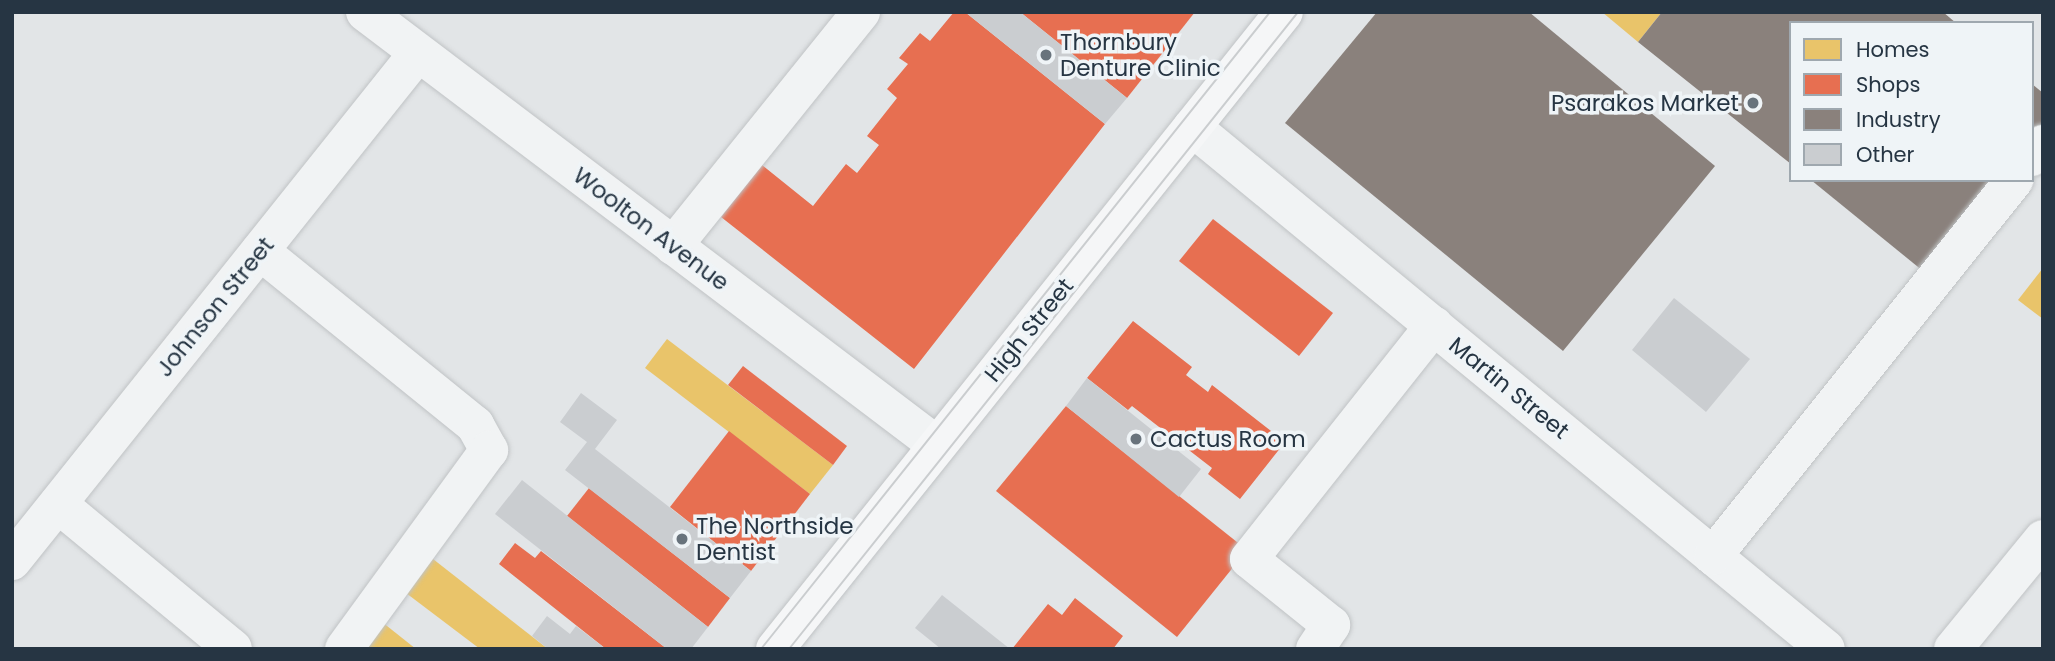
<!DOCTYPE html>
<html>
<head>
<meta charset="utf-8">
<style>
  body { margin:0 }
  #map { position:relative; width:2055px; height:661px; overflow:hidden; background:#e2e5e7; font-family:Poppins,sans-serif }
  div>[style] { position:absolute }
  .homes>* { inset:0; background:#e9c46a }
  .shops>* { inset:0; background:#e76f51 }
  .industry>* { inset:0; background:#8a817c }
  .building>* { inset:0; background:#cacdd0 }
  .roads { filter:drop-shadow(0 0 2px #c0c3c5) drop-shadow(0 0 2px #c0c3c5) }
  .minor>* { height:38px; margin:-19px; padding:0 19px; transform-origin:19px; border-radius:19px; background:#f1f3f4 }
  .major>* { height:38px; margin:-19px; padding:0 19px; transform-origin:19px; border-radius:19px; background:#f5f6f7 }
  .tram>* { height:2px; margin:-1px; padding:0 1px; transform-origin:1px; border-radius:1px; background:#cacdcf }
  .dots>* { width:19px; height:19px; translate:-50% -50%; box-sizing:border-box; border:4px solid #eff4f7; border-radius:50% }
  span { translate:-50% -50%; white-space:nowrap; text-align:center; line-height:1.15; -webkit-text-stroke:7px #eff4f7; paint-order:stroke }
  .poi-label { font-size:23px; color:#263543 }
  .left { translate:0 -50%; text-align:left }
  .right { translate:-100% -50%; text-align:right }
  .street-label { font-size:23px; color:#263543 }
  .frame { position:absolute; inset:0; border:14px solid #263543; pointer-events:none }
  .legend { position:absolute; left:1789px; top:21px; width:245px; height:161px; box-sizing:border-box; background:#eff4f7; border:2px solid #9fa8af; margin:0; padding:9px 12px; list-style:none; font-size:21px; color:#263543 }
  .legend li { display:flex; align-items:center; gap:14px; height:35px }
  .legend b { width:35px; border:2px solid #9fa8af }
</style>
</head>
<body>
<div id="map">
  <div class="homes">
    <i style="clip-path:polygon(1602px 12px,1662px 12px,1638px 42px)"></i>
    <i style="clip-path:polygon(2043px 268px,2043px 319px,2018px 300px)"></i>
    <i style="clip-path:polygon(667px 339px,833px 465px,810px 494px,645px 368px)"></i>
    <i style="clip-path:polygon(433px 559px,548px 649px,480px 649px,406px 593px)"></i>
    <i style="clip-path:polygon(382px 622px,416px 649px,361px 649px)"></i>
  </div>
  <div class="shops">
    <i style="clip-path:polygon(954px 12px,965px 12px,1105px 124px,914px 369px,721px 217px,762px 165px,813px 206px,846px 164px,857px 173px,879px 145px,867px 136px,897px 98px,887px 89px,908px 64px,899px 58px,920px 33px,930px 41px)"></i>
    <i style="clip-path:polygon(1020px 12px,1195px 12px,1127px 98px)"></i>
    <i style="clip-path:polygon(1213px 219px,1333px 313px,1299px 356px,1179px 261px)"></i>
    <i style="clip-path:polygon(1133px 321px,1192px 367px,1186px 375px,1208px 392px,1212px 385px,1285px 442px,1240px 499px,1208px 474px,1212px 468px,1132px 406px,1128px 410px,1087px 378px)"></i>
    <i style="clip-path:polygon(743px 366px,847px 446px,833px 465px,728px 385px)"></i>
    <i style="clip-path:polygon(1066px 406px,1247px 550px,1177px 637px,996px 491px)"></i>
    <i style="clip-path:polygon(729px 431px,810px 494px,751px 571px,670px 507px)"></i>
    <i style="clip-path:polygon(589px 488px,730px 598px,708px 627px,567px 516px)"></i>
    <i style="clip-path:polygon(515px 543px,535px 558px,541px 551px,667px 649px,606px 649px,499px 564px)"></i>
    <i style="clip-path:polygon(1075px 598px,1123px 636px,1113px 649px,1012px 649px,1048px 604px,1062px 615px)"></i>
  </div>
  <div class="industry">
    <i style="clip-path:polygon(1377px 12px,1529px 12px,1715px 166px,1563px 351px,1285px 123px)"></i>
    <i style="clip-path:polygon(1662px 12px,1943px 12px,1956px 23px,1791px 23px,1791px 164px,1638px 42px)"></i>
    <i style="clip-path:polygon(2032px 84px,2043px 93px,2043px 122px,2032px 136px)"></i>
    <i style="clip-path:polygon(1811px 180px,1996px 180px,1923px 271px)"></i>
  </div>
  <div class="building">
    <i style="clip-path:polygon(965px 12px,1020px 12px,1127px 98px,1105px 124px)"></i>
    <i style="clip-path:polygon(1674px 298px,1750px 359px,1706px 412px,1632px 350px)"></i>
    <i style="clip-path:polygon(1087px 378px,1201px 469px,1179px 497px,1066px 406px)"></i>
    <i style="clip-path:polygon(581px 393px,617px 420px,595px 449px,751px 571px,730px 598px,565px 470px,587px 442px,560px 422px)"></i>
    <i style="clip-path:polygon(522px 480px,708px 627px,691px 649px,667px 649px,495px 514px)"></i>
    <i style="clip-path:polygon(942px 595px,1010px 649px,941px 649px,915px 628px)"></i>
    <i style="clip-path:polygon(547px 616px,570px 634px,576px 626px,606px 649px,548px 649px,532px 636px)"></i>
  </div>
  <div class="roads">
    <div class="minor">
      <i style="left:365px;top:12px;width:717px;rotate:37.13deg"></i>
      <i style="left:1192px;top:127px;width:821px;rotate:39.47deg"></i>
      <i style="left:2032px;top:157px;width:17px;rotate:-50deg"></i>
      <i style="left:673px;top:246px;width:300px;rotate:-51.2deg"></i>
      <i style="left:260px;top:251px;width:277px;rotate:39deg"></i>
      <i style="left:475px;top:425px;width:29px;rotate:61deg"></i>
      <i style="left:489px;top:450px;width:246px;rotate:126.1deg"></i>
      <i style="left:58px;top:504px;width:227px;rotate:39.6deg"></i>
      <i style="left:1713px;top:556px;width:482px;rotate:-51.3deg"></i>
      <i style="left:12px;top:561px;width:650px;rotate:-51.37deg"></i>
      <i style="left:1315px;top:649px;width:29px;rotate:-56deg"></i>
      <i style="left:1331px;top:625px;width:105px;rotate:-141.2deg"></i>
      <i style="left:1249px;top:559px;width:298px;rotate:-51.6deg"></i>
      <i style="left:1953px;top:649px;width:142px;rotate:-50.7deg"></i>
    </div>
    <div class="major">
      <i style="left:775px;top:649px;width:815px;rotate:-51.37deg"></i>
    </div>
  </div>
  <div class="tram">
    <i style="left:761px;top:649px;width:815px;rotate:-51.37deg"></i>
    <i style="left:789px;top:649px;width:815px;rotate:-51.37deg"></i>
  </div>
  <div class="dots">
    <i style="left:1046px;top:55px;background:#68737c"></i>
    <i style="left:1753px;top:103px;background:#68737c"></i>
    <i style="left:1136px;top:439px;background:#68737c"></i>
    <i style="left:682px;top:539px;background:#68737c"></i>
  </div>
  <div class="poi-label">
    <span class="left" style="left:1060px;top:55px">Thornbury<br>Denture Clinic</span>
    <span class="right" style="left:1739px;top:103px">Psarakos Market</span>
    <span class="left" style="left:1150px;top:439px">Cactus Room</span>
    <span class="left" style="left:696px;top:539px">The Northside<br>Dentist</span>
  </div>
  <div class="street-label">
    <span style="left:651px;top:229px;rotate:37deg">Woolton Avenue</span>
    <span style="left:215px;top:307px;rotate:-51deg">Johnson Street</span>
    <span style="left:1029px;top:330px;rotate:-51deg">High Street</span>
    <span style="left:1509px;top:388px;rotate:39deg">Martin Street</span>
  </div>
  <div class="frame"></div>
  <ul class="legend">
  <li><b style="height:19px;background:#e9c46a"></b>Homes</li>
  <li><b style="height:19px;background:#e76f51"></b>Shops</li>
  <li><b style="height:19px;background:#8a817c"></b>Industry</li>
  <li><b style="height:19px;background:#cacdd0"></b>Other</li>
  </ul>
</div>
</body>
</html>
